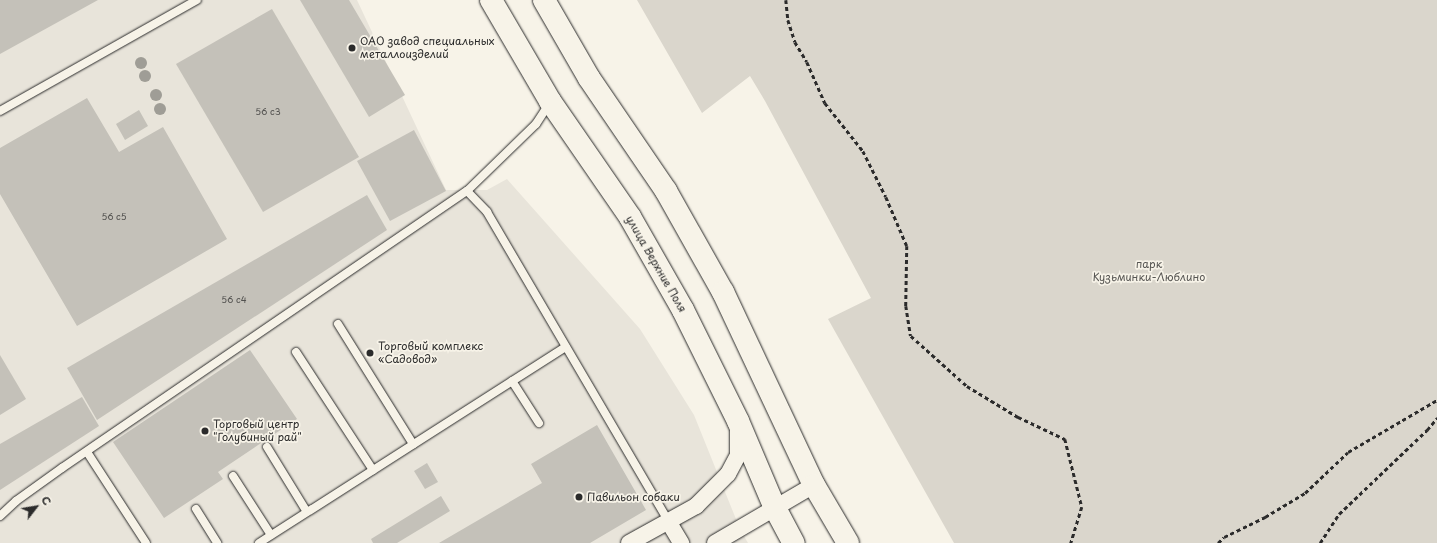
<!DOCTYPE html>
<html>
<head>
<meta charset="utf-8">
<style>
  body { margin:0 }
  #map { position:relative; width:1437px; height:543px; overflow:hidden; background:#f7f3e8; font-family:"Playpen Sans",sans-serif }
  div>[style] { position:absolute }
  .built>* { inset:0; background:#e8e4da }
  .green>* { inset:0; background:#dad6cc }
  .building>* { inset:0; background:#c4c1b9 }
  .path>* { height:2.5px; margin-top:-1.25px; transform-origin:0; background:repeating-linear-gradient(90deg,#2b2b2b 0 4px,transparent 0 7px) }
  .roads { filter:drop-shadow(0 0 1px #2b2b2b) drop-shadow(0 0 1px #2b2b2b) }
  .lane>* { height:8px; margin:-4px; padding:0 4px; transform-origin:4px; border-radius:4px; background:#f7f3e8 }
  .street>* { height:16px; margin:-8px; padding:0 8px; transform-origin:8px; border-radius:8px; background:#f7f3e8 }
  .secondary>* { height:22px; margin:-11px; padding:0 11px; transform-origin:11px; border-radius:11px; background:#f7f3e8 }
  .trees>* { width:12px; height:12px; margin:-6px; border-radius:50%; background:#9f9d96 }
  .dots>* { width:11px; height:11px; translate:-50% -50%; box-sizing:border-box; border:2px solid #f7f3e8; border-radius:50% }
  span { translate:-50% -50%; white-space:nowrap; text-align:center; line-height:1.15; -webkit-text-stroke:3.5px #f7f3e8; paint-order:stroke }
  .number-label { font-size:9px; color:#51504e }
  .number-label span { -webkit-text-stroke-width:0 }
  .poi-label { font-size:11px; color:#2b2b2b }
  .left { translate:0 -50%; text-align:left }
  .street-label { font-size:11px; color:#2b2b2b }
  .park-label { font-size:11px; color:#575653 }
  .north { position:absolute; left:16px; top:487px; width:40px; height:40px; -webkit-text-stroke:3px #f7f3e8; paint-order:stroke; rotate:59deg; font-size:11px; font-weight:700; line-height:16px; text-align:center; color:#2b2b2b }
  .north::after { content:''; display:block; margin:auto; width:14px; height:18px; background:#2b2b2b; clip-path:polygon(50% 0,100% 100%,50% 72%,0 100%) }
</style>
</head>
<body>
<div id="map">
  <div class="built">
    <i style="clip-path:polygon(0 0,357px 0,446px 190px,487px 190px,507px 179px,640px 329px,694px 415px,740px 529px,748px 543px,0 543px)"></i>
  </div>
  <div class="green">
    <i style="clip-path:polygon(637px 0,1437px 0,1437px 543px,954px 543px,828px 319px,871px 298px,765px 101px,750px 76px,702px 113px)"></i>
  </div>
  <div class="building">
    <i style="clip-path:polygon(0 0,98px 0,0 54px)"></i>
    <i style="clip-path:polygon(300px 0,349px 0,405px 95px,369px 117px)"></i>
    <i style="clip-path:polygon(272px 9px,359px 157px,263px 212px,176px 64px)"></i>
    <i style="clip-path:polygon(87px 98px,119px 152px,163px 127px,227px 239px,77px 326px,0 194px,0 148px)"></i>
    <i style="clip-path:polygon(139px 110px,148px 126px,125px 140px,116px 124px)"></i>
    <i style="clip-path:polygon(414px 130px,446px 191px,390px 221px,357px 161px)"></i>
    <i style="clip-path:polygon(367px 195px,387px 230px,97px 420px,67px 368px)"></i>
    <i style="clip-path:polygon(250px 350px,297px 419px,218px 472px,223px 479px,164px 518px,113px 442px)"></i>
    <i style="clip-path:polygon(0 355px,26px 399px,0 415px)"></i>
    <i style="clip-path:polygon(82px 397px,99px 426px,0 490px,0 444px)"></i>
    <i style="clip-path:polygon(597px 425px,646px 510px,590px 543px,439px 543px,542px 483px,531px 464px)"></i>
    <i style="clip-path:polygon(427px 463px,438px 482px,425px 489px,414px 471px)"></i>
    <i style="clip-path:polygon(441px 496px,450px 511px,397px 543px,373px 543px,371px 539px)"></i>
  </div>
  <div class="path">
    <i style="left:786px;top:0;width:20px;rotate:84deg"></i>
    <i style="left:788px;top:20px;width:23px;rotate:72deg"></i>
    <i style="left:795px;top:42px;width:23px;rotate:59deg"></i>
    <i style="left:807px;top:62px;width:45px;rotate:66.3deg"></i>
    <i style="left:825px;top:103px;width:61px;rotate:51.6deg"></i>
    <i style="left:863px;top:151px;width:51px;rotate:63.4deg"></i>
    <i style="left:886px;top:197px;width:53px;rotate:66.8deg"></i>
    <i style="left:907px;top:246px;width:60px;rotate:91deg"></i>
    <i style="left:906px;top:306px;width:30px;rotate:81deg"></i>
    <i style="left:911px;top:336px;width:75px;rotate:41.8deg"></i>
    <i style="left:967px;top:386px;width:60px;rotate:31.3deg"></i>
    <i style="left:1018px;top:417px;width:52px;rotate:25.1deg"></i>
    <i style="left:1065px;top:439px;width:70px;rotate:76deg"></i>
    <i style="left:1082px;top:507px;width:38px;rotate:107deg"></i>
    <i style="left:1218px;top:543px;width:8px;rotate:-45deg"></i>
    <i style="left:1224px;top:537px;width:46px;rotate:-26deg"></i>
    <i style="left:1265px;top:517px;width:47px;rotate:-31deg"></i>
    <i style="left:1305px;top:493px;width:59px;rotate:-43.6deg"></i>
    <i style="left:1348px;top:452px;width:103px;rotate:-30.3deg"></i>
    <i style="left:1320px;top:543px;width:35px;rotate:-57deg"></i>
    <i style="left:1339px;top:514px;width:122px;rotate:-43.7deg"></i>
    <i style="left:1427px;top:430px;width:16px;rotate:-50deg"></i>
  </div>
  <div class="roads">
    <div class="lane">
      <i style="left:0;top:111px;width:226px;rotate:-29.4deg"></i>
      <i style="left:467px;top:191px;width:29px;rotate:46deg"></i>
      <i style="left:487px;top:212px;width:358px;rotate:59.6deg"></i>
      <i style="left:338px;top:324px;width:142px;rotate:58deg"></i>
      <i style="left:296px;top:352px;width:141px;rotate:56.9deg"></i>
      <i style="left:512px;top:381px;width:50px;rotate:57.3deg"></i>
      <i style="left:267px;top:447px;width:76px;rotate:58.4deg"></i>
      <i style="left:87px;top:452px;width:108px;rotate:57deg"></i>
      <i style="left:233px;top:476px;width:70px;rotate:57.2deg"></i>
      <i style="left:196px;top:509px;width:40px;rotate:58deg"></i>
      <i style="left:0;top:516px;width:22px;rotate:-43deg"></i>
      <i style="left:16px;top:501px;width:57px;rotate:-35.7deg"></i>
      <i style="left:62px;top:468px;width:491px;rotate:-34.4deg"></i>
      <i style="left:467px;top:191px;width:96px;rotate:-44.2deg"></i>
      <i style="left:536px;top:124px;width:24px;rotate:-57deg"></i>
      <i style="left:259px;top:543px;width:364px;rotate:-32.6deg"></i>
    </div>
    <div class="street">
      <i style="left:668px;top:521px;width:26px;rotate:59deg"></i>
      <i style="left:629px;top:543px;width:77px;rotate:-28.9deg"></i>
      <i style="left:696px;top:506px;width:45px;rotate:-45deg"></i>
      <i style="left:728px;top:474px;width:21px;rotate:-62deg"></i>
      <i style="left:738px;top:455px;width:27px;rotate:-90deg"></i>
      <i style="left:715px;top:543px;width:115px;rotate:-30.4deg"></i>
    </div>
    <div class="secondary">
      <i style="left:491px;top:0;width:117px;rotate:59.7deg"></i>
      <i style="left:550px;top:101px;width:141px;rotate:55.4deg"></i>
      <i style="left:630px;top:217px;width:107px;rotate:60.3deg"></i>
      <i style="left:683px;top:310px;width:124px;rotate:63.6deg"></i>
      <i style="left:738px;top:421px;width:95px;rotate:67deg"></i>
      <i style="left:775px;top:508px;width:40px;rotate:62deg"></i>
      <i style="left:544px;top:0;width:90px;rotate:60deg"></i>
      <i style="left:589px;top:78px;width:137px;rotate:55.7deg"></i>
      <i style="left:666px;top:191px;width:116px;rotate:60.6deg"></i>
      <i style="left:723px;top:292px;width:213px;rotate:64.8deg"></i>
      <i style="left:814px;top:485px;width:67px;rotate:59.6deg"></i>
    </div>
  </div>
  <div class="trees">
    <i style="left:141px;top:63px"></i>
    <i style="left:145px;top:76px"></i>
    <i style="left:156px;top:95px"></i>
    <i style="left:160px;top:109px"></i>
  </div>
  <div class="dots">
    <i style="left:352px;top:48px;background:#2b2b2b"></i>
    <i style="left:370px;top:353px;background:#2b2b2b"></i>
    <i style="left:205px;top:431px;background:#2b2b2b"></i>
    <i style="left:579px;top:497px;background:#2b2b2b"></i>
  </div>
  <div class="number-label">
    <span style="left:268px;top:111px">56 с3</span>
    <span style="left:114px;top:216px">56 с5</span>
    <span style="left:234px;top:299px">56 с4</span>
  </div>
  <div class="poi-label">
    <span class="left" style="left:360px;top:48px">ОАО завод специальных<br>металлоизделий</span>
    <span class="left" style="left:378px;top:353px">Торговый комплекс<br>«Садовод»</span>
    <span class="left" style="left:213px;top:431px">Торговый центр<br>"Голубиный рай"</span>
    <span class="left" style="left:587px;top:497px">Павильон собаки</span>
  </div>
  <div class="street-label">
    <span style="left:656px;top:264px;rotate:60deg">улица Верхние Поля</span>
  </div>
  <div class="park-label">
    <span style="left:1149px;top:271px">парк<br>Кузьминки-Люблино</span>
  </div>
  <div class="north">С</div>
</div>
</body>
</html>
